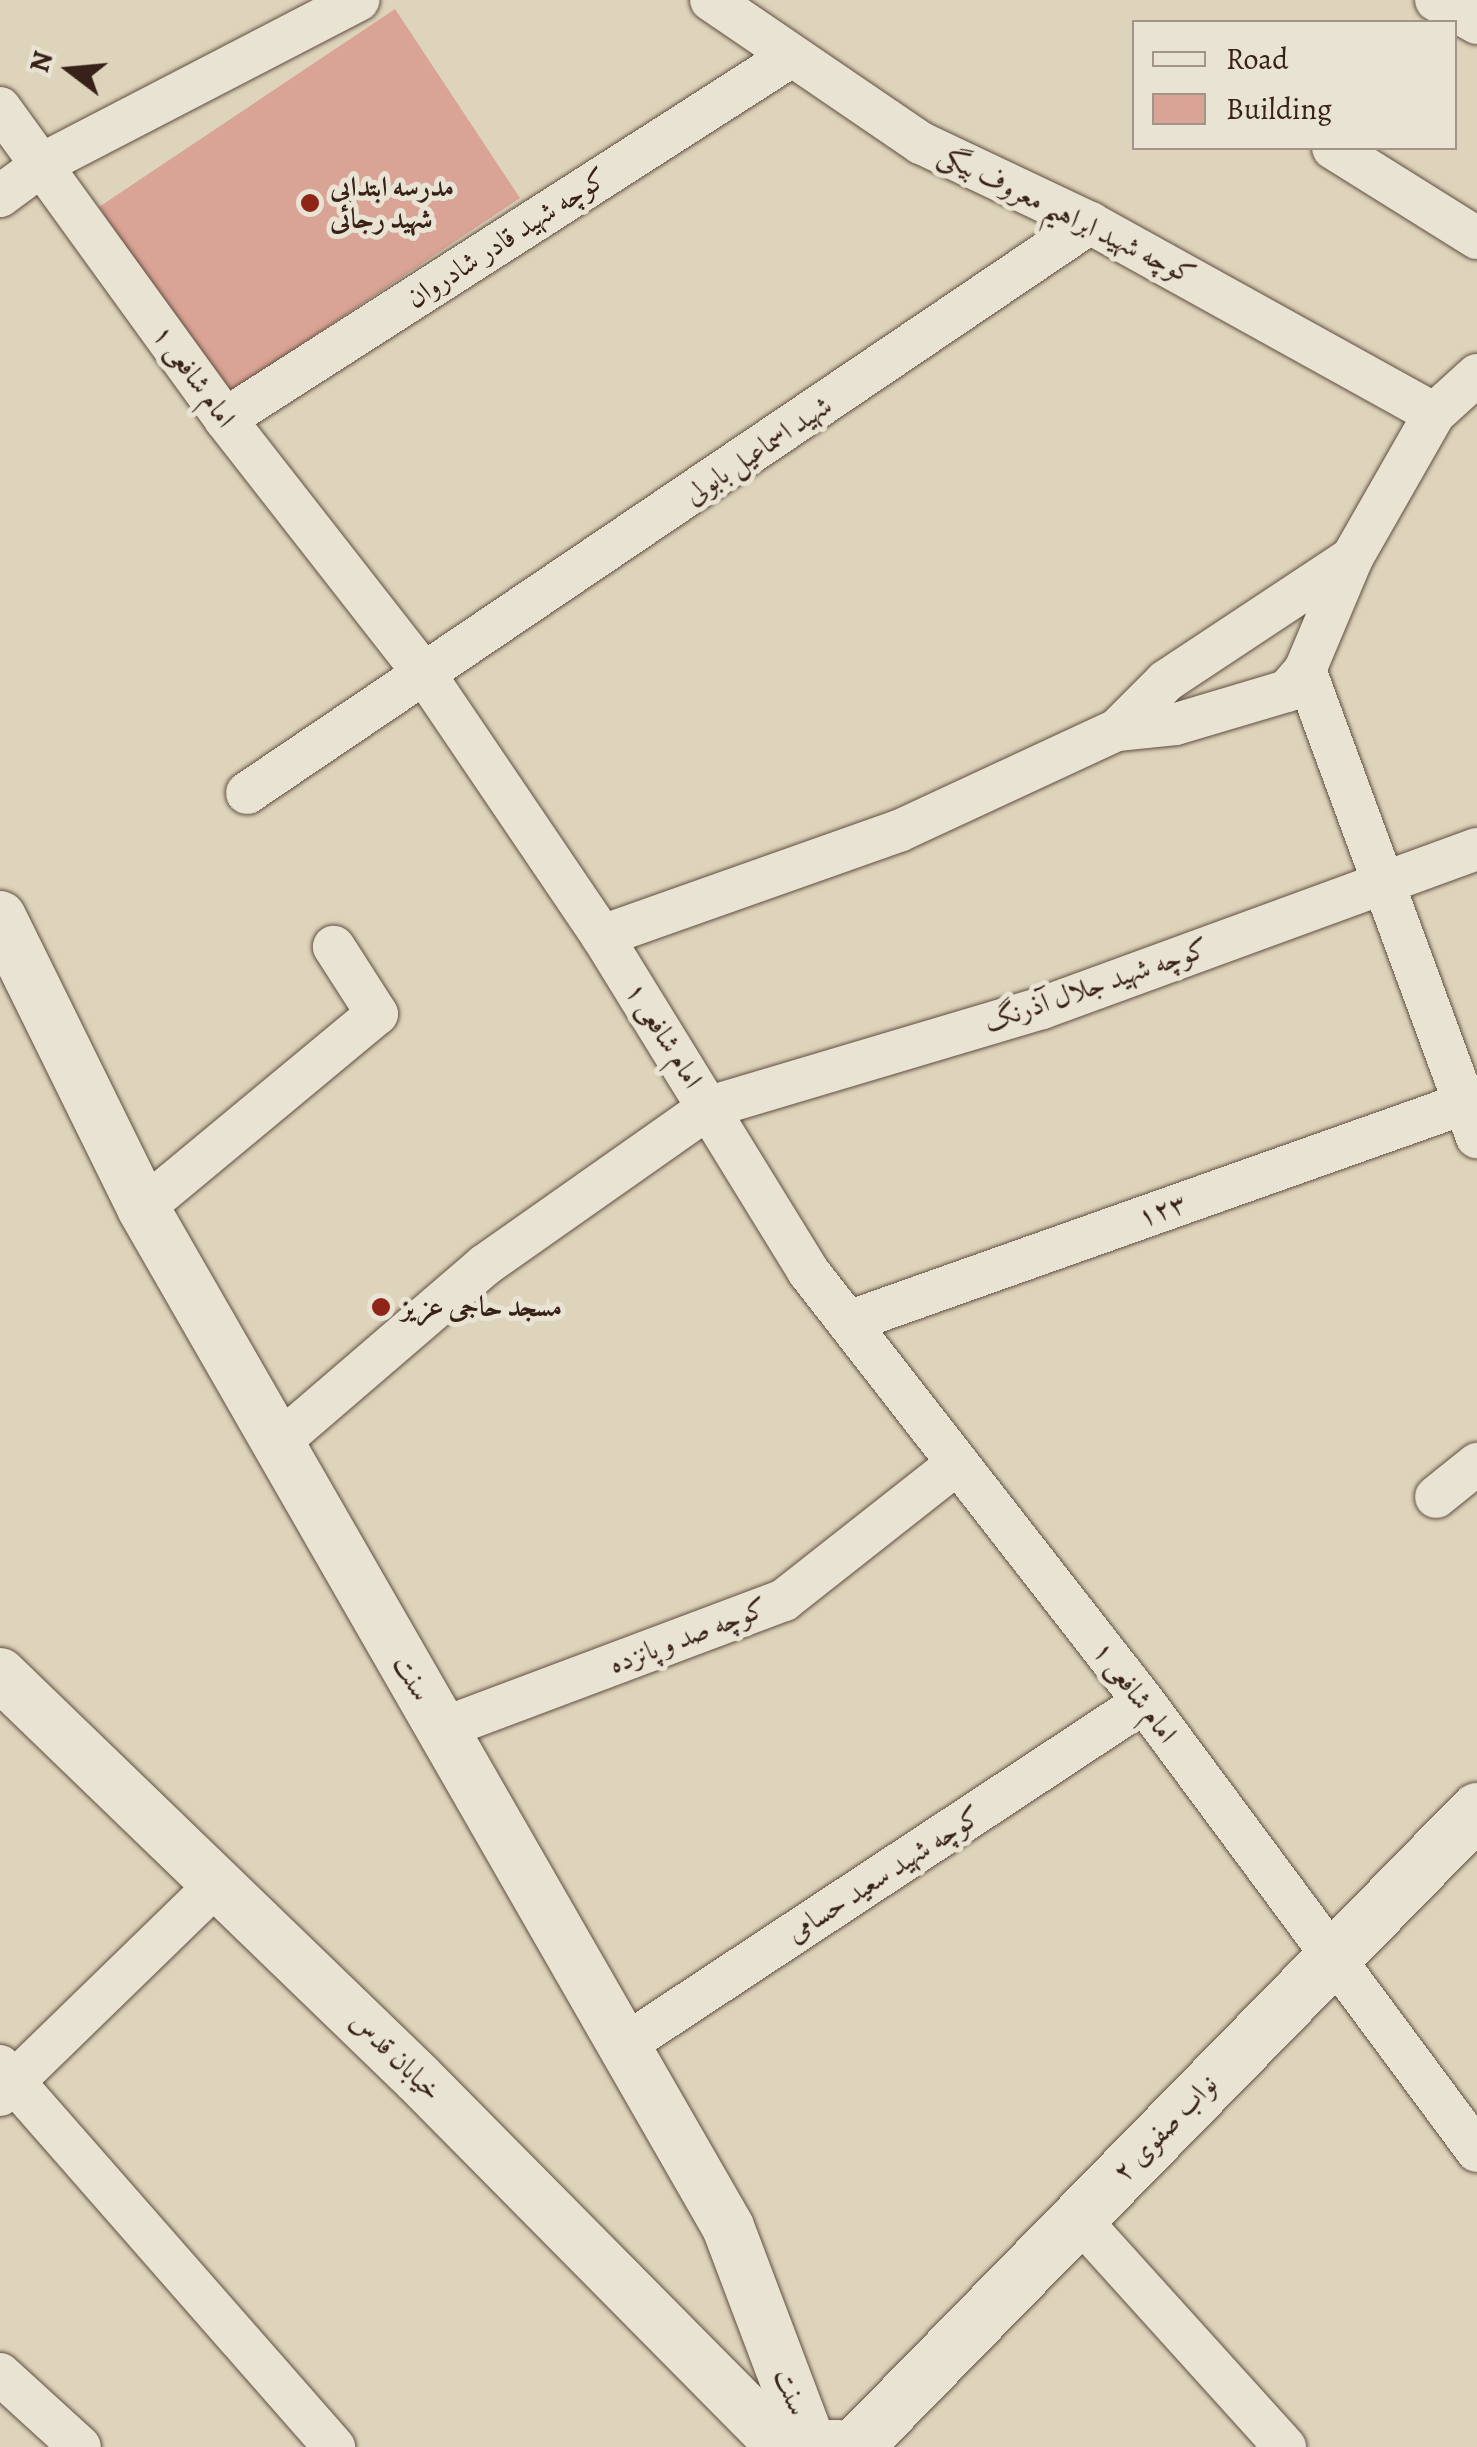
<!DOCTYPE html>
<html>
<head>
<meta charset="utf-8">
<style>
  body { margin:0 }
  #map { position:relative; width:1477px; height:2447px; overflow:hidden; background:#ddd4bb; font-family:Alegreya,Amiri,serif }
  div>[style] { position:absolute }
  .building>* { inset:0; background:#d9a395 }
  .roads { filter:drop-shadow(0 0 2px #604e41) drop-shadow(0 0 2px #604e41) }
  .minor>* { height:42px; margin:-21px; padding:0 21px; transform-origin:21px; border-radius:21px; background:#e9e3d3 }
  .tertiary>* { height:52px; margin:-26px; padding:0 26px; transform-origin:26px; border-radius:26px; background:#e9e3d3 }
  .secondary>* { height:55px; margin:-27.5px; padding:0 27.5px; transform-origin:27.5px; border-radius:27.5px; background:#e9e3d3 }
  .dots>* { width:28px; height:28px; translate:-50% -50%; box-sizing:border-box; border:5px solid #e9e3d3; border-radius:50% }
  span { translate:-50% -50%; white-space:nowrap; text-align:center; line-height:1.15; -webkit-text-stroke:10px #e9e3d3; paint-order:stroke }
  .poi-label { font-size:28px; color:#372118; font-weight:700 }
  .left { translate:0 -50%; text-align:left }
  .street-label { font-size:28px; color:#372118 }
  .legend { position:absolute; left:1132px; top:20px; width:325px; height:130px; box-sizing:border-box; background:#e9e3d3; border:2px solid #a29588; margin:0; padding:12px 18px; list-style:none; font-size:30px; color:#372118 }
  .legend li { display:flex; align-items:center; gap:20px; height:50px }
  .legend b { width:50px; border:2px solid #a29588 }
  .north { position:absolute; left:20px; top:20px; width:100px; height:100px; -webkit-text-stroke:8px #e9e3d3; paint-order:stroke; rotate:286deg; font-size:28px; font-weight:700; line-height:40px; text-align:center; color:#372118 }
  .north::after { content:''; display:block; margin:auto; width:35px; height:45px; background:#372118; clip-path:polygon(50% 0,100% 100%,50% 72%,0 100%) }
</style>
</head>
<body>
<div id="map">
  <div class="building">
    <i style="clip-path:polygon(395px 9px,520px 198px,224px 396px,99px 207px)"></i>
  </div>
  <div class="roads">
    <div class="minor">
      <i style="left:711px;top:0;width:254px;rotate:34.3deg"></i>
      <i style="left:921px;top:143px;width:187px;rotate:25.3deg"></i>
      <i style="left:1090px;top:223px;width:393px;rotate:29deg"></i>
      <i style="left:1436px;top:0;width:47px;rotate:29.3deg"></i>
      <i style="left:0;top:108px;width:384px;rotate:54.1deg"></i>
      <i style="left:225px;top:419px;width:326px;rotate:52deg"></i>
      <i style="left:426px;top:676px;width:314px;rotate:55.9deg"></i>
      <i style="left:602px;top:936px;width:393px;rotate:58.4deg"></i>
      <i style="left:808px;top:1271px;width:546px;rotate:52.06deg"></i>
      <i style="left:1144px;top:1702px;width:559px;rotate:53.44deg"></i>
      <i style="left:1333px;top:148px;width:170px;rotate:32deg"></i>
      <i style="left:0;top:196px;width:57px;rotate:-36.5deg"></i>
      <i style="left:46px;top:162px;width:352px;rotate:-27.4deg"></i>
      <i style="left:225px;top:419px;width:671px;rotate:-32.65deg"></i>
      <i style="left:1305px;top:670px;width:498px;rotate:69.8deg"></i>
      <i style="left:1117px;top:730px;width:69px;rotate:-45deg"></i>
      <i style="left:1166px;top:681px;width:223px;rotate:-33.5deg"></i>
      <i style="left:247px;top:793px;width:1018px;rotate:-34.06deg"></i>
      <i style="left:602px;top:936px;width:315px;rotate:-19.5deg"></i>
      <i style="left:899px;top:831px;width:240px;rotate:-24.9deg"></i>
      <i style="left:1117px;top:730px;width:59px;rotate:-5.8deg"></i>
      <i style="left:1176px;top:724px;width:116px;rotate:-16.6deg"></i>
      <i style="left:1287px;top:691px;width:28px;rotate:-49deg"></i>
      <i style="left:1305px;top:670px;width:121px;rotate:-67.2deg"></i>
      <i style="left:1352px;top:558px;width:166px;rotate:-60.3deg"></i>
      <i style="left:1434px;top:414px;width:58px;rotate:-42.2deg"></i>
      <i style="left:143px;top:1208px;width:304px;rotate:-39.7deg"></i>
      <i style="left:377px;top:1014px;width:80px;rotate:-122.7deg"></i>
      <i style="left:848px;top:1322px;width:667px;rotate:-19.52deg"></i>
      <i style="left:277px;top:1444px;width:274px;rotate:-40.7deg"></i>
      <i style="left:485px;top:1265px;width:275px;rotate:-35.1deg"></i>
      <i style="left:710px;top:1107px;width:346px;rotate:-16.6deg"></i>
      <i style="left:1042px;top:1008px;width:463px;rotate:-20.1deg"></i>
      <i style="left:1436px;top:1497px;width:53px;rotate:-38.8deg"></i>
      <i style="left:441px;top:1729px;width:366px;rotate:-20.6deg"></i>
      <i style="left:784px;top:1600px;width:221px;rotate:-38.2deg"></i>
      <i style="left:623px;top:2046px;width:624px;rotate:-33.44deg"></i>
      <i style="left:0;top:2066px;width:507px;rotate:48.76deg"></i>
      <i style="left:0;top:2095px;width:303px;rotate:-44.2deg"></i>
      <i style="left:1078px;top:2218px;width:309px;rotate:47.9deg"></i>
      <i style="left:0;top:2374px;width:108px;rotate:42.4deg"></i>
    </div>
    <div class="tertiary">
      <i style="left:0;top:917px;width:324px;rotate:63.8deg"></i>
      <i style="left:143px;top:1208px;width:1175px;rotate:60.14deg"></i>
      <i style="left:728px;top:2227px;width:232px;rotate:69.3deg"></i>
      <i style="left:0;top:1674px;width:581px;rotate:44.02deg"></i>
      <i style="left:418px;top:2078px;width:519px;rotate:45.31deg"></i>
    </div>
    <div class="secondary">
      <i style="left:802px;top:2447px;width:36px"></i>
      <i style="left:854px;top:2447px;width:891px;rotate:-45.64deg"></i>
    </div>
  </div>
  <div class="dots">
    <i style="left:310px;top:203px;background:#8f2418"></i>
    <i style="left:381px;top:1307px;background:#8f2418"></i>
  </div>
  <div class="poi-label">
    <span class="left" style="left:330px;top:203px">مدرسه ابتدایی<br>شهید رجائی</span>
    <span class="left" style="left:401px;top:1307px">مسجد حاجی عزیز</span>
  </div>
  <div class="street-label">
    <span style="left:1067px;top:215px;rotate:26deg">کوچه شهید ابراهیم معروف بیگی</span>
    <span style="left:507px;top:238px;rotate:-33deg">کوچه شهید قادر شادروان</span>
    <span style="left:194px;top:376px;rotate:54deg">امام شافعی ۱</span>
    <span style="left:758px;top:450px;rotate:-34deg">شهید اسماعیل بابولی</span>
    <span style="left:1096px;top:985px;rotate:-19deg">کوچه شهید جلال آذرنگ</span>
    <span style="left:664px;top:1035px;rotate:58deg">امام شافعی ۱</span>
    <span style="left:1162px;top:1210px;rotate:-20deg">۱۲۳</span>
    <span style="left:688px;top:1636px;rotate:-21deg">کوچه صد و پانزده</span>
    <span style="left:412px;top:1678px;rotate:60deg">سنت</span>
    <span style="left:1135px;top:1692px;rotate:53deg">امام شافعی ۱</span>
    <span style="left:884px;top:1874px;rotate:-33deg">کوچه شهید سعید حسامی</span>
    <span style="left:396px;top:2056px;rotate:44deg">خیابان قدس</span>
    <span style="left:1165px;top:2128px;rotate:-46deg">نواب صفوی ۲</span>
    <span style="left:791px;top:2392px;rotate:69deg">سنت</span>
  </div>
  <ul class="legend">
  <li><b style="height:12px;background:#e9e3d3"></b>Road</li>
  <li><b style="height:28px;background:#d9a395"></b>Building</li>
  </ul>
  <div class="north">N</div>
</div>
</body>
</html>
